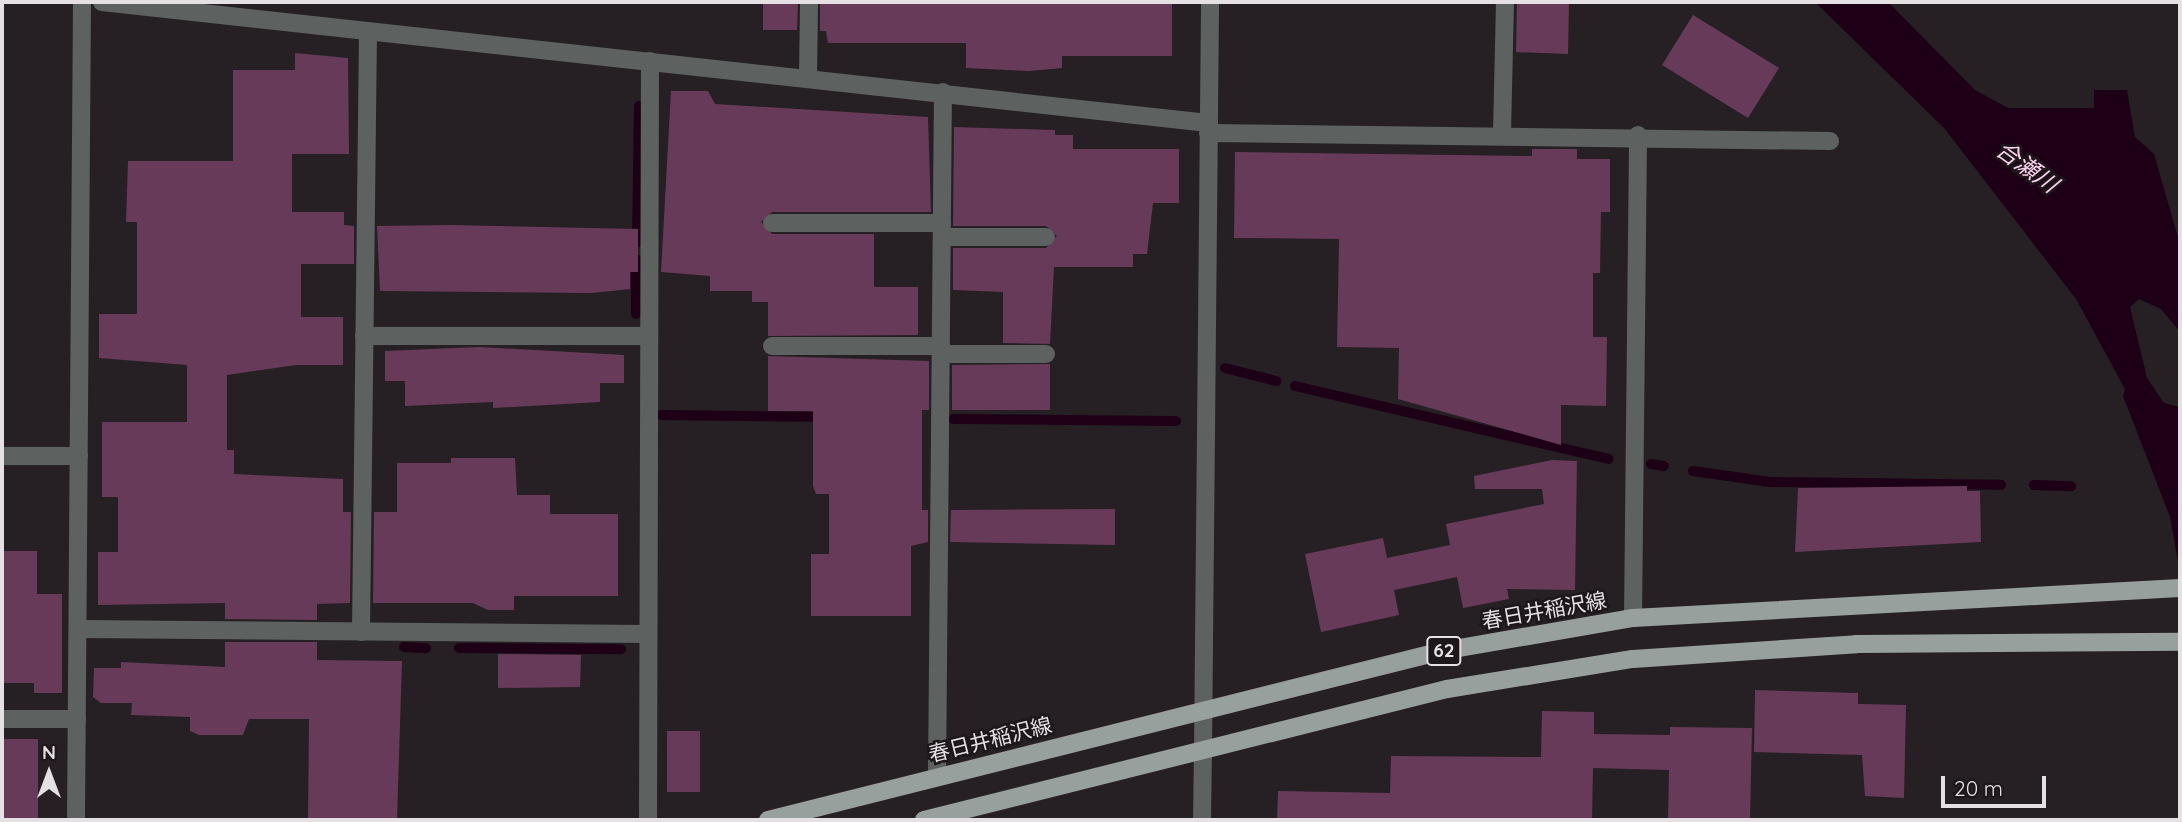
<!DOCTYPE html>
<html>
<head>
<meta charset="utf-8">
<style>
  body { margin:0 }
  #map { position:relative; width:2182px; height:822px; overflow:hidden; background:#262024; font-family:Quicksand,"Noto Sans JP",sans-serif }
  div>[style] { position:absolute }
  .water>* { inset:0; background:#1d0016 }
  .stream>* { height:10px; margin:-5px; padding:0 5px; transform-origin:5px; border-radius:5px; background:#1d0016 }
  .building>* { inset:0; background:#673a5a }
  .service>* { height:18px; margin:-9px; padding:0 9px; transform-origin:9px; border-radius:9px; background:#5d6160 }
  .minor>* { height:18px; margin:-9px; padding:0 9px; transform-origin:9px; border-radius:9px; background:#5d6160 }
  .tertiary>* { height:18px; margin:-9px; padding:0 9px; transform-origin:9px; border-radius:9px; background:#5d6160 }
  .primary>* { height:18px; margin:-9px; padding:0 9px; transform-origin:9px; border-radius:9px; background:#98a09e }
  span { translate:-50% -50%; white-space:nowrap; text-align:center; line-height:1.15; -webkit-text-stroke:5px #1d171b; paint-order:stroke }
  .shield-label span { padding:2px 5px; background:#1d171b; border:2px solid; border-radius:5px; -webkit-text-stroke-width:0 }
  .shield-label { font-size:19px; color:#e4e0e3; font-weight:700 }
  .street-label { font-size:21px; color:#e4e0e3 }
  .water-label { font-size:23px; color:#fed0ef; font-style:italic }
  .frame { position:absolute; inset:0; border:4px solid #e4e0e3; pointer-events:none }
  .north { position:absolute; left:14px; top:738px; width:70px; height:70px; -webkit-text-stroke:5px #1d171b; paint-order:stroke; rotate:0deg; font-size:19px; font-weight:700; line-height:28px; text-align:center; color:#e4e0e3 }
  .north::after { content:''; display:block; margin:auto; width:24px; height:32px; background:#e4e0e3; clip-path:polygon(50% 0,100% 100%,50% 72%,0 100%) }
  .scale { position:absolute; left:1941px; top:776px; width:105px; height:32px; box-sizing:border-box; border:4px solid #e4e0e3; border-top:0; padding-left:9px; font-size:21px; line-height:24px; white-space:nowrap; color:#e4e0e3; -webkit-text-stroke:5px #1d171b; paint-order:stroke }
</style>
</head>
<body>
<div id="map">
  <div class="water">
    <i style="clip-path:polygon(1815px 2px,1888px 2px,1975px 90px,2008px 108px,2094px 108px,2094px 90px,2127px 90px,2135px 137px,2154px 154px,2180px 244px,2180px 332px,2161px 309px,2139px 299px,2130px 307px,2147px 378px,2164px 403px,2180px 407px,2180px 573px,2170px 517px,2123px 396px,2125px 389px,2076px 299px,1944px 128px)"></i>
  </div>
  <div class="stream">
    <i style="left:637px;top:243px;width:137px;rotate:-89.2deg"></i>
    <i style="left:636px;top:314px;width:55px;rotate:-90deg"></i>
    <i style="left:1225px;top:368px;width:53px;rotate:14.3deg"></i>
    <i style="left:1295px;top:386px;width:322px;rotate:13.1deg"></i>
    <i style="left:661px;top:415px;width:165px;rotate:0.7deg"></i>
    <i style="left:953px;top:419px;width:223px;rotate:0.5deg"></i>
    <i style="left:1651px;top:464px;width:13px;rotate:9deg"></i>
    <i style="left:1693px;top:471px;width:78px;rotate:8.1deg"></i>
    <i style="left:1770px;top:482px;width:231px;rotate:0.7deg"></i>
    <i style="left:2034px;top:485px;width:37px;rotate:2deg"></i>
    <i style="left:404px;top:647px;width:22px;rotate:3deg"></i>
    <i style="left:459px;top:648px;width:162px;rotate:0.4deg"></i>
  </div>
  <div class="building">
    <i style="clip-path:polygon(763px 2px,798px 2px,797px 30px,763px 30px)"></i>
    <i style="clip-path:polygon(820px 2px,1172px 2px,1172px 56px,1062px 56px,1062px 68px,1029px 71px,966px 68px,966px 43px,828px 43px,826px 31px,820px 31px)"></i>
    <i style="clip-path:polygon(1517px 2px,1569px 2px,1568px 54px,1516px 52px)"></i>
    <i style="clip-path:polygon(1693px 15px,1779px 68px,1748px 118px,1662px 65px)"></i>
    <i style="clip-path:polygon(295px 53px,348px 58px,349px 154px,292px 154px,292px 212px,344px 212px,344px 225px,354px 226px,354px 264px,301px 264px,301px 317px,343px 317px,343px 365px,296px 365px,227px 375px,227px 450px,234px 450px,234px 474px,343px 479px,343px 512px,351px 512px,350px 603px,317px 604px,317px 620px,225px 619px,225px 603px,98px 605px,98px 552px,118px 552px,118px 497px,102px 497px,102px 422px,187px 422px,187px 365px,99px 358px,99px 314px,137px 314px,137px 222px,126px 222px,128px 161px,233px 161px,233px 70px,295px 70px)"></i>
    <i style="clip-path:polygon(671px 91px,708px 91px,715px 104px,928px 117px,931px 212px,772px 212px,761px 222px,772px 234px,874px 234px,874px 287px,918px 287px,918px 335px,768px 336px,768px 302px,752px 302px,752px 291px,710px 291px,710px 276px,661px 272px)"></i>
    <i style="clip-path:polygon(954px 127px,1055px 130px,1055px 135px,1073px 135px,1073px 149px,1179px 149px,1179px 203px,1153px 203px,1147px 254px,1133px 254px,1133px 267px,1054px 267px,1050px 344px,1003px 343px,1003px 292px,953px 290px,953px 248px,1046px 248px,1057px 236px,1046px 226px,953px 226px)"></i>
    <i style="clip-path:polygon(1532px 149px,1577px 149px,1577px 159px,1610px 159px,1610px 212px,1601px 212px,1600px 273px,1593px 273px,1593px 337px,1607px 337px,1606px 406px,1561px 405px,1561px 445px,1398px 399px,1399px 348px,1337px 347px,1339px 239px,1234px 238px,1235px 152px,1532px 156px)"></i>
    <i style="clip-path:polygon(451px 225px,638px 229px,638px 272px,630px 272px,630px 289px,592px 293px,380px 291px,377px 226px)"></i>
    <i style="clip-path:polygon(479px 347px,624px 355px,624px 383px,600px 383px,600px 402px,493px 408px,493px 402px,405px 406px,405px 381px,385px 381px,385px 351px)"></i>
    <i style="clip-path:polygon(768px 356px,929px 361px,929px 410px,922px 410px,922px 510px,928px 510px,928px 542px,911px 546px,911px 616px,811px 616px,811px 554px,829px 554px,829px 494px,816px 494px,813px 486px,813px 411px,768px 411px)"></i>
    <i style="clip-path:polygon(1050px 364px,1050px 410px,952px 410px,952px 365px)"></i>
    <i style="clip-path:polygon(451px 458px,515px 458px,517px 495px,550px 495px,550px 514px,618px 514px,618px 596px,514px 596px,514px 610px,488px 610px,473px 603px,373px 603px,374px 512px,397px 512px,397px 463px,451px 463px)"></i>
    <i style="clip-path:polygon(1552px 460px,1577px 461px,1575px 590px,1507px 589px,1509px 599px,1463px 608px,1457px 577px,1394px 590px,1399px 615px,1321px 632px,1305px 554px,1383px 538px,1387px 558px,1450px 545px,1446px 524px,1544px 504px,1542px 489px,1475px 489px,1474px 476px)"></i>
    <i style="clip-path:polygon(1967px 486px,1967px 491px,1980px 491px,1981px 542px,1795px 552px,1798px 488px)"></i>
    <i style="clip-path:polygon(1115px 509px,1115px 545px,950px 542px,951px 510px)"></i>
    <i style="clip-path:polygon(2px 551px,37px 551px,37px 594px,62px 594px,62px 693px,34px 693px,34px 683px,3px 683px)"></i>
    <i style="clip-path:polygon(225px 642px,317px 642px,317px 660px,402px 661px,397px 820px,308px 820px,309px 719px,249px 719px,243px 735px,199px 735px,190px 731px,190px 717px,131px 715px,132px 703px,101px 703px,93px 697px,94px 668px,121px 668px,121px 662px,225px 667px)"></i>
    <i style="clip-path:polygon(498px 654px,581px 655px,580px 687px,498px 688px)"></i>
    <i style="clip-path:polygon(1755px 690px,1858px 693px,1858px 704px,1906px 705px,1904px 798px,1865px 796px,1862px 755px,1754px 752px)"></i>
    <i style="clip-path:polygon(1542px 711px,1594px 712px,1594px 734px,1670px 735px,1670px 727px,1752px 728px,1750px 820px,1668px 820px,1669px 770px,1593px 768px,1592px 820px,1277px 820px,1278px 791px,1390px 793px,1391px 756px,1541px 757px)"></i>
    <i style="clip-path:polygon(667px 731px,700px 731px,700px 792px,667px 792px)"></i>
    <i style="clip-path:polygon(2px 739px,38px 739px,38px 820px,2px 820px)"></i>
  </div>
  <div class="service">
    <i style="left:772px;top:223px;width:170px"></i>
    <i style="left:942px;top:237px;width:104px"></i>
    <i style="left:772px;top:346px;width:169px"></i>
    <i style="left:941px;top:354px;width:105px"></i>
    <i style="left:2px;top:719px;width:75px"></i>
  </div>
  <div class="minor">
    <i style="left:102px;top:2px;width:1113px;rotate:6.24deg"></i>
    <i style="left:808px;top:76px;width:74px;rotate:-89.2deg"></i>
    <i style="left:1208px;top:133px;width:622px;rotate:0.74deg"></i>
    <i style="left:1502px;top:134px;width:132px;rotate:-88.7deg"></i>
    <i style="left:364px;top:336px;width:285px"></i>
    <i style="left:2px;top:456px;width:77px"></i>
    <i style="left:1633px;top:618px;width:483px;rotate:-89.4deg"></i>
    <i style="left:78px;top:629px;width:570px;rotate:0.5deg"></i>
    <i style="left:361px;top:632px;width:599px;rotate:-89.33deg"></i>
    <i style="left:1203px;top:750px;width:748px;rotate:-89.46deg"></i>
    <i style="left:937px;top:776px;width:684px;rotate:-89.5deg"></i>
    <i style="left:76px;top:820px;width:818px;rotate:-89.58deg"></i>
    <i style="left:648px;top:820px;width:759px;rotate:-89.85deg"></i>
  </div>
  <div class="tertiary">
    <i style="left:1202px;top:820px;width:70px;rotate:-89.2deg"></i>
  </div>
  <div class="primary">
    <i style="left:768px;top:820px;width:695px;rotate:-14.08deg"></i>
    <i style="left:1442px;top:651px;width:194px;rotate:-9.8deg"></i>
    <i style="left:1633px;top:618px;width:548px;rotate:-3.14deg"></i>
    <i style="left:924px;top:820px;width:539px;rotate:-14.06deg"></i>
    <i style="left:1447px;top:689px;width:188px;rotate:-9.2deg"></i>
    <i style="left:1633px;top:659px;width:224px;rotate:-3.8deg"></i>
    <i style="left:1856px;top:644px;width:324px;rotate:-0.4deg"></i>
  </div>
  <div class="shield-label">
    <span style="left:1444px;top:651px">62</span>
  </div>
  <div class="street-label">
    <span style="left:1544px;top:610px;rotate:-10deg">春日井稲沢線</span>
    <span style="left:990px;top:739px;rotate:-14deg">春日井稲沢線</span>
  </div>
  <div class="water-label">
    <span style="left:2027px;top:167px;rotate:36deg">合瀬川</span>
  </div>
  <div class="frame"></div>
  <div class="north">N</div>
  <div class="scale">20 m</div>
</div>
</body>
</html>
